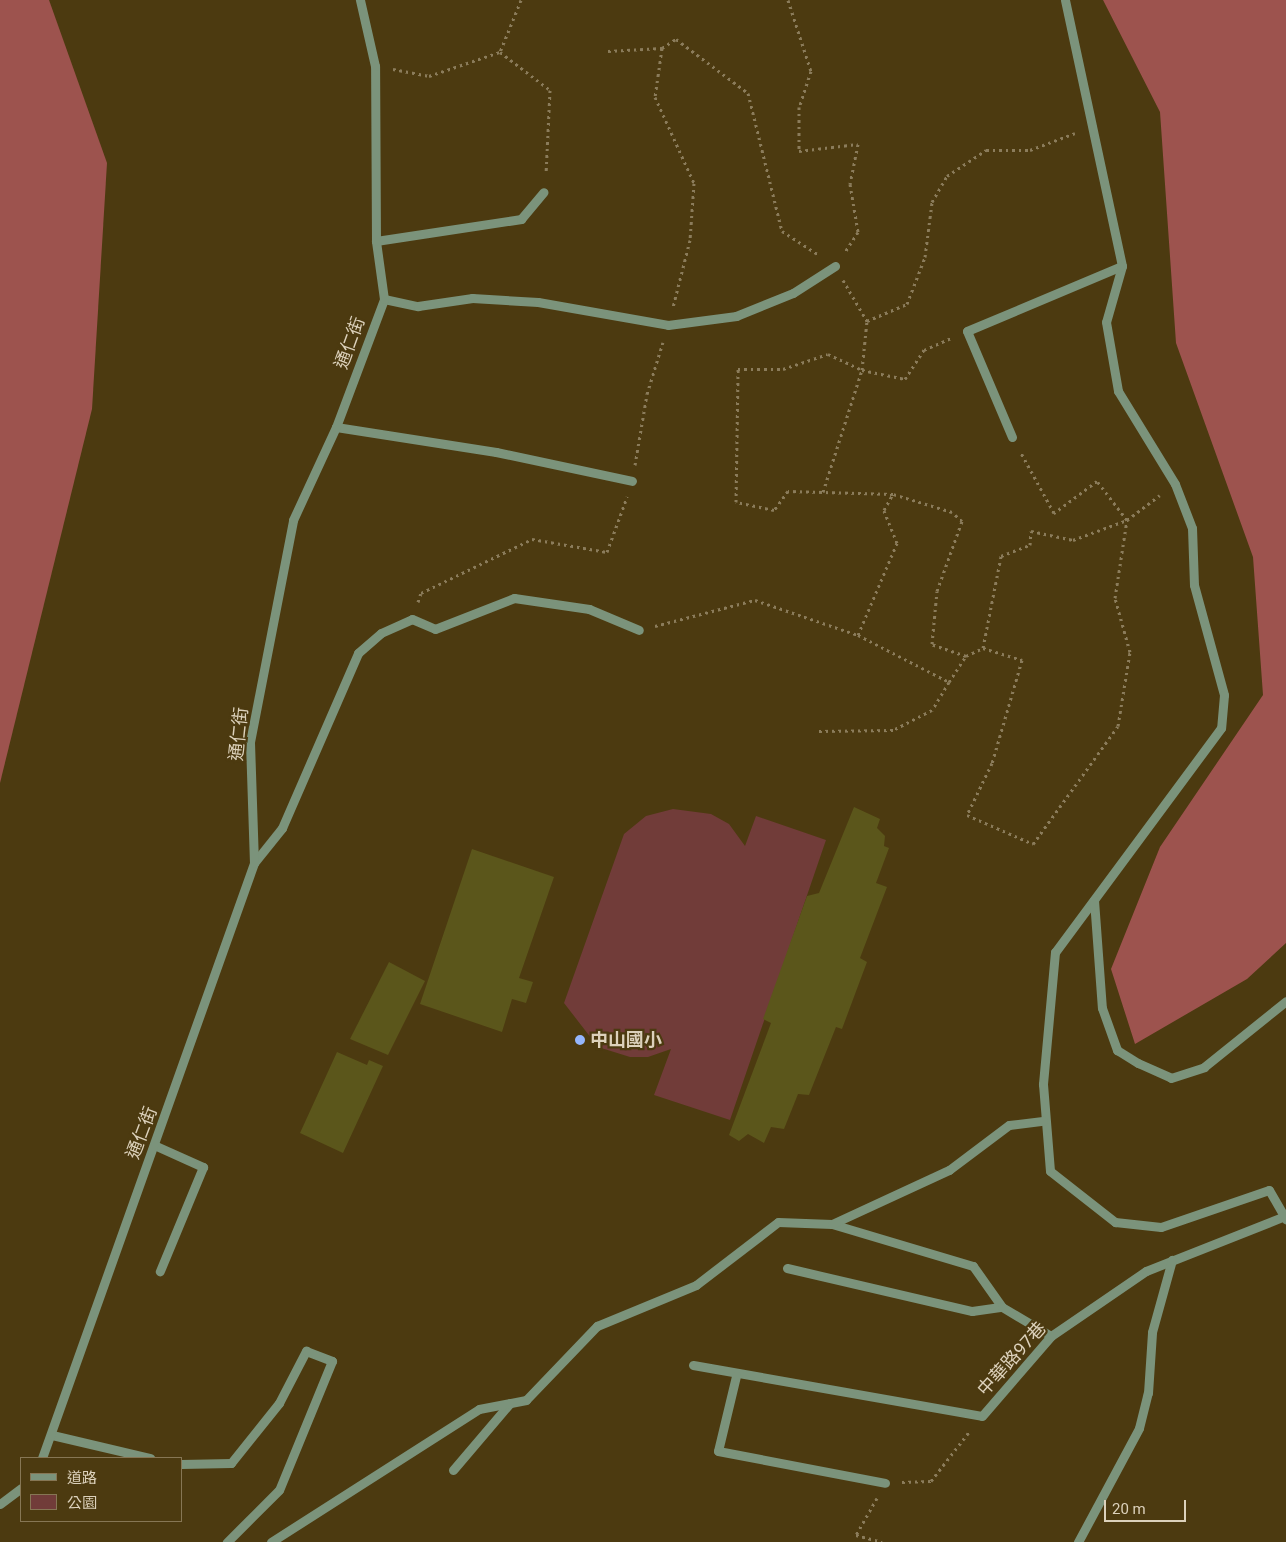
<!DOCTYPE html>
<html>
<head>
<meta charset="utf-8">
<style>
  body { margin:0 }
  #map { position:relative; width:1286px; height:1542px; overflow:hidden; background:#4c3a10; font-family:Roboto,"Noto Sans TC",sans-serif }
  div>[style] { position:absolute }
  .green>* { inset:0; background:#713c39 }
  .forest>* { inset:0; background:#9d534e }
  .building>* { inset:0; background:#5b561b }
  .path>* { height:3px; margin-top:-1.5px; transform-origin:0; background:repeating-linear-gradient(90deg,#8b7c5b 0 2.5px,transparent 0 6.5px) }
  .minor>* { height:9px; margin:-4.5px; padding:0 4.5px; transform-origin:4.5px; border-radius:4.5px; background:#7b937b }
  .dots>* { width:14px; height:14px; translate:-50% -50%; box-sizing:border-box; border:2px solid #4c3a10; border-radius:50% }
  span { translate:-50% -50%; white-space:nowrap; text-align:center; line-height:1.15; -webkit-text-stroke:4.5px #4c3a10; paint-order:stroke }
  .street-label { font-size:18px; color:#dcd1bb }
  .poi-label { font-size:18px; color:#dcd1bb; font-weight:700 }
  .left { translate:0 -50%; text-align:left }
  .legend { position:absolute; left:20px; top:1457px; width:162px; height:65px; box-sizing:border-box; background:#4c3a10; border:1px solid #867654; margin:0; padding:6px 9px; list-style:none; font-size:15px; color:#dcd1bb }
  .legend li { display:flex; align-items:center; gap:10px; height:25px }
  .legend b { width:25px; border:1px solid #867654 }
  .scale { position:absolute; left:1104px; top:1500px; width:82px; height:22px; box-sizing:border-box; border:2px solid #dcd1bb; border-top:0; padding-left:6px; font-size:15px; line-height:18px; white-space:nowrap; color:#dcd1bb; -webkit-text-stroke:4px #4c3a10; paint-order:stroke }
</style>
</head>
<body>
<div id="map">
  <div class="green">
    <i style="clip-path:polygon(673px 809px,711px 814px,729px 824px,745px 846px,756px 816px,826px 840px,730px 1120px,654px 1095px,671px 1049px,648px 1057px,630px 1057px,598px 1047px,564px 1003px,624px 834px,646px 816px)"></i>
  </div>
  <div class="forest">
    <i style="clip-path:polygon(0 0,49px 0,107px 163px,92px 409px,0 783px)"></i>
    <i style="clip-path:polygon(1103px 0,1286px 0,1286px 943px,1247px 979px,1135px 1044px,1111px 969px,1160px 847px,1263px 695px,1253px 557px,1176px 343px,1160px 112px)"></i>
  </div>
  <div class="building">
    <i style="clip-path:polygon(854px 807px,880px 819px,877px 828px,885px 836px,884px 846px,889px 848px,876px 883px,887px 887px,860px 958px,867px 962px,842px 1029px,836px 1027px,809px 1095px,798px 1094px,784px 1129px,771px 1127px,764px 1143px,748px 1134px,739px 1141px,729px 1135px,771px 1023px,763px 1019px,807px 896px,819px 893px)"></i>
    <i style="clip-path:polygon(472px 849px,554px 877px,519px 978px,533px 982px,526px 1003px,512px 999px,502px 1032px,420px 1004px)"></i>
    <i style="clip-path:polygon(389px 962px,425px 981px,388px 1055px,350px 1039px)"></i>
    <i style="clip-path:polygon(337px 1052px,367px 1065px,369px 1060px,383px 1066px,343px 1153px,300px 1133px)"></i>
  </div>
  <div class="path">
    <i style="left:521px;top:0;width:56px;rotate:112deg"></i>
    <i style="left:500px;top:52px;width:63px;rotate:37.2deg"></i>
    <i style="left:550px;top:90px;width:84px;rotate:92.7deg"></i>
    <i style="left:788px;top:0;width:75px;rotate:72.1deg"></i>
    <i style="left:811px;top:71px;width:38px;rotate:108deg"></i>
    <i style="left:799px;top:107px;width:44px;rotate:90deg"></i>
    <i style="left:799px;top:151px;width:59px;rotate:-6.8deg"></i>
    <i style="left:858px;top:144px;width:41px;rotate:101.3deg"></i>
    <i style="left:850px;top:184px;width:49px;rotate:80.5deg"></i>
    <i style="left:858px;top:232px;width:24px;rotate:123deg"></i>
    <i style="left:662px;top:48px;width:17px;rotate:-33deg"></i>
    <i style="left:676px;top:39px;width:90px;rotate:36.9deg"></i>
    <i style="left:748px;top:93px;width:142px;rotate:76.2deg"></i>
    <i style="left:782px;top:231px;width:44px;rotate:33deg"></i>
    <i style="left:608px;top:51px;width:54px;rotate:-3.2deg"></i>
    <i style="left:662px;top:48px;width:49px;rotate:98.1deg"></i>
    <i style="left:655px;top:97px;width:94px;rotate:65.6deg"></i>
    <i style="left:694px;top:183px;width:57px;rotate:94deg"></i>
    <i style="left:690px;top:240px;width:69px;rotate:104.2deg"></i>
    <i style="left:393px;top:69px;width:37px;rotate:11deg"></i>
    <i style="left:429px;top:76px;width:75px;rotate:-18.7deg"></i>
    <i style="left:843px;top:280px;width:48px;rotate:59.7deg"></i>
    <i style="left:635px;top:465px;width:72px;rotate:-80.4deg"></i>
    <i style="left:647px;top:394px;width:54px;rotate:-72.9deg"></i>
    <i style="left:823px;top:492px;width:128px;rotate:-72.3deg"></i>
    <i style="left:862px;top:370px;width:49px;rotate:-84.2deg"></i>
    <i style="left:867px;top:321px;width:43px;rotate:-23deg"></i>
    <i style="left:907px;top:304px;width:50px;rotate:-69deg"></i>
    <i style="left:925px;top:257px;width:55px;rotate:-82.7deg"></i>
    <i style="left:932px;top:202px;width:30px;rotate:-60deg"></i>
    <i style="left:947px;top:176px;width:47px;rotate:-33.7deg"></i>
    <i style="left:986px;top:150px;width:44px"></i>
    <i style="left:1030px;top:150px;width:48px;rotate:-20.7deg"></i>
    <i style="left:418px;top:602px;width:9px;rotate:-72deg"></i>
    <i style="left:421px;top:593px;width:123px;rotate:-25.9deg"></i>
    <i style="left:532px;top:539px;width:76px;rotate:9.8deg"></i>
    <i style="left:607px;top:552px;width:59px;rotate:-70deg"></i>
    <i style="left:655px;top:626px;width:103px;rotate:-14.6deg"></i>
    <i style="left:755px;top:600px;width:109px;rotate:18.8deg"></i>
    <i style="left:858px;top:635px;width:102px;rotate:27.3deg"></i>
    <i style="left:949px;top:682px;width:33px;rotate:121deg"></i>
    <i style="left:932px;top:710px;width:44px;rotate:152.9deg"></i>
    <i style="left:893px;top:730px;width:74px;rotate:179.2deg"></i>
    <i style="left:858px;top:635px;width:100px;rotate:-67deg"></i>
    <i style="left:897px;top:543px;width:35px;rotate:-112deg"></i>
    <i style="left:884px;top:510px;width:18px;rotate:-61deg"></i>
    <i style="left:983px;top:648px;width:41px;rotate:17.1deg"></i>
    <i style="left:1022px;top:660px;width:107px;rotate:106.2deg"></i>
    <i style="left:992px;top:763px;width:58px;rotate:115.7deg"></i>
    <i style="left:967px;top:815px;width:72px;rotate:23.7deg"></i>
    <i style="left:1033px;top:844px;width:145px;rotate:-54.2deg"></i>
    <i style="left:1118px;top:726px;width:75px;rotate:-80.8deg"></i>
    <i style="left:1130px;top:652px;width:56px;rotate:-105.5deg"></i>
    <i style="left:1115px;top:598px;width:79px;rotate:-81.3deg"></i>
    <i style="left:1127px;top:520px;width:49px;rotate:-127.6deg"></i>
    <i style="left:1097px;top:481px;width:54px;rotate:143.3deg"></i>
    <i style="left:1054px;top:513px;width:71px;rotate:-118.7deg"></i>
    <i style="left:966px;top:656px;width:19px;rotate:-25deg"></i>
    <i style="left:983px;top:648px;width:94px;rotate:-78.9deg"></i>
    <i style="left:1001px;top:556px;width:31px;rotate:-21deg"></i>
    <i style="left:1030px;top:545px;width:14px;rotate:-86deg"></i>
    <i style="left:1031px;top:531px;width:43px;rotate:12.1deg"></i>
    <i style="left:1073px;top:540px;width:58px;rotate:-20.3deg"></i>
    <i style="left:1127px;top:520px;width:41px;rotate:-37.1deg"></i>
    <i style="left:949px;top:682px;width:31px;rotate:-57deg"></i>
    <i style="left:966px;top:656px;width:36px;rotate:-161deg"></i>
    <i style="left:932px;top:644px;width:53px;rotate:-84.6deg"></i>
    <i style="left:937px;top:591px;width:74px;rotate:-70.3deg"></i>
    <i style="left:962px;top:521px;width:13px;rotate:-138deg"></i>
    <i style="left:952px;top:512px;width:62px;rotate:-163deg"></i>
    <i style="left:893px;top:494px;width:105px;rotate:-178.4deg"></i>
    <i style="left:788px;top:491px;width:24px;rotate:126deg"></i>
    <i style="left:774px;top:510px;width:39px;rotate:-168deg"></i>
    <i style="left:736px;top:502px;width:133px;rotate:-89.1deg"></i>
    <i style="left:738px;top:369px;width:45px"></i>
    <i style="left:783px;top:369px;width:47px;rotate:-18.4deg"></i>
    <i style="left:828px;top:354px;width:38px;rotate:25deg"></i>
    <i style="left:862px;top:370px;width:44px;rotate:11.8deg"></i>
    <i style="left:905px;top:379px;width:35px;rotate:-57deg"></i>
    <i style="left:924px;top:350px;width:30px;rotate:-24deg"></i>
    <i style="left:902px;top:1482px;width:29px;rotate:-2deg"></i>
    <i style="left:931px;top:1481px;width:62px;rotate:-52.2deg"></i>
    <i style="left:877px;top:1498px;width:43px;rotate:119.6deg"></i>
    <i style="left:856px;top:1535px;width:27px;rotate:15deg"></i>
  </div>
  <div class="minor">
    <i style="left:1065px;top:0;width:272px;rotate:77.9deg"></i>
    <i style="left:1122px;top:266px;width:58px;rotate:105.9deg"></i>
    <i style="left:1106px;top:322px;width:70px;rotate:80.1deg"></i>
    <i style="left:1118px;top:391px;width:109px;rotate:58.5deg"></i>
    <i style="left:1175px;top:484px;width:47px;rotate:68.9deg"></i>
    <i style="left:1192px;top:528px;width:57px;rotate:88deg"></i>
    <i style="left:1194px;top:585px;width:114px;rotate:74.7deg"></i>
    <i style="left:1224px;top:695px;width:33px;rotate:95deg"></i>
    <i style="left:1221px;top:728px;width:279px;rotate:126.5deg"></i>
    <i style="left:1055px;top:952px;width:133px;rotate:95.2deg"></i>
    <i style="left:1043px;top:1084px;width:87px;rotate:85.4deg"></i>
    <i style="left:1050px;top:1171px;width:83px;rotate:38.1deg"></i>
    <i style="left:1115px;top:1222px;width:46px;rotate:6.2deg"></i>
    <i style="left:1161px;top:1227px;width:114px;rotate:-18.9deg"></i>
    <i style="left:1269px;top:1190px;width:34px;rotate:60deg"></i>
    <i style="left:376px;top:241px;width:147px;rotate:-8.6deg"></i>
    <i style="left:521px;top:219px;width:35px;rotate:-50deg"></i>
    <i style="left:384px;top:299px;width:35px;rotate:12deg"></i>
    <i style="left:418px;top:306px;width:55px;rotate:-8.4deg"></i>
    <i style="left:472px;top:298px;width:66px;rotate:3.5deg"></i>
    <i style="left:538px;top:302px;width:132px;rotate:10deg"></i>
    <i style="left:668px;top:325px;width:69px;rotate:-7.5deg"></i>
    <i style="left:736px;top:316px;width:61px;rotate:-22deg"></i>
    <i style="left:793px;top:293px;width:50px;rotate:-32.7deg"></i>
    <i style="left:336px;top:427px;width:162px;rotate:8.9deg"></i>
    <i style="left:496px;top:452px;width:139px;rotate:12deg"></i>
    <i style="left:1012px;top:437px;width:115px;rotate:-113deg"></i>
    <i style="left:967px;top:331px;width:168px;rotate:-22.8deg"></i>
    <i style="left:254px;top:863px;width:45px;rotate:-51.3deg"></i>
    <i style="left:282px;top:828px;width:191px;rotate:-66.5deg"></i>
    <i style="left:358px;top:653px;width:30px;rotate:-41deg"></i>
    <i style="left:381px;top:633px;width:34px;rotate:-24deg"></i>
    <i style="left:412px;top:619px;width:25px;rotate:23deg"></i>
    <i style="left:435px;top:629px;width:85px;rotate:-21.4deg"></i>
    <i style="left:514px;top:598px;width:76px;rotate:8.3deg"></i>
    <i style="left:589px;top:609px;width:54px;rotate:22.8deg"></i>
    <i style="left:1094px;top:900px;width:108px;rotate:85.8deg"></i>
    <i style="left:1102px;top:1008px;width:45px;rotate:70.3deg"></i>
    <i style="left:1117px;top:1050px;width:25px;rotate:32deg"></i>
    <i style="left:1138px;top:1063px;width:36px;rotate:24deg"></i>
    <i style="left:1171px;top:1078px;width:35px;rotate:-18deg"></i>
    <i style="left:1204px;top:1067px;width:105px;rotate:-38.8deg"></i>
    <i style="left:154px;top:1145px;width:54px;rotate:24.2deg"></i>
    <i style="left:203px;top:1167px;width:113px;rotate:112.5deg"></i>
    <i style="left:832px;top:1224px;width:147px;rotate:16.6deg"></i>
    <i style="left:973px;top:1266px;width:50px;rotate:54.7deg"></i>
    <i style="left:787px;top:1268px;width:190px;rotate:13.1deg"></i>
    <i style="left:972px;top:1311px;width:30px;rotate:-8deg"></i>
    <i style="left:1002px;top:1307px;width:57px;rotate:30.6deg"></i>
    <i style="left:693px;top:1365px;width:293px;rotate:10deg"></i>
    <i style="left:982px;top:1416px;width:106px;rotate:-49.2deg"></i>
    <i style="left:1051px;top:1336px;width:115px;rotate:-34.4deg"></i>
    <i style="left:1146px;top:1271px;width:149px;rotate:-21.6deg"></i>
    <i style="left:736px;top:1376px;width:77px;rotate:103.5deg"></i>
    <i style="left:718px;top:1451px;width:170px;rotate:10.8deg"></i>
    <i style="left:52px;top:1435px;width:101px;rotate:13.2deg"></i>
    <i style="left:42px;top:1458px;width:632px;rotate:-70.39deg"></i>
    <i style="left:254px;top:863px;width:121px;rotate:-91.9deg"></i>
    <i style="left:250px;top:742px;width:226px;rotate:-79deg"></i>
    <i style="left:293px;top:520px;width:102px;rotate:-65.2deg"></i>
    <i style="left:336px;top:427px;width:137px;rotate:-69.4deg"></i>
    <i style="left:384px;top:299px;width:59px;rotate:-97.9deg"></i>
    <i style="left:376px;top:241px;width:175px;rotate:-90.3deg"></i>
    <i style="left:375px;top:66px;width:68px;rotate:-102.8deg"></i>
    <i style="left:181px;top:1464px;width:50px;rotate:-1.1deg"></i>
    <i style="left:231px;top:1463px;width:77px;rotate:-51.3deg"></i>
    <i style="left:279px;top:1403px;width:59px;rotate:-62.6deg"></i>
    <i style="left:306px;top:1351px;width:28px;rotate:21deg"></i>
    <i style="left:332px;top:1361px;width:139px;rotate:112.3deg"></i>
    <i style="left:279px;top:1490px;width:74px;rotate:135deg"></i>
    <i style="left:453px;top:1470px;width:88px;rotate:-49.6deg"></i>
    <i style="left:0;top:1504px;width:26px;rotate:-37deg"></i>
    <i style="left:271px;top:1542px;width:247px;rotate:-32.6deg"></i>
    <i style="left:479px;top:1409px;width:48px;rotate:-10.8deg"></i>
    <i style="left:526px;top:1400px;width:103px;rotate:-46.2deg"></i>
    <i style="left:597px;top:1326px;width:107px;rotate:-22.5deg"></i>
    <i style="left:696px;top:1285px;width:103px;rotate:-37.5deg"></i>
    <i style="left:778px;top:1222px;width:54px;rotate:2.1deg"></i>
    <i style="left:832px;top:1224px;width:129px;rotate:-24.8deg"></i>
    <i style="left:949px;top:1170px;width:75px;rotate:-36.9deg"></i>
    <i style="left:1009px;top:1125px;width:34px;rotate:-7deg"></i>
    <i style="left:1078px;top:1542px;width:129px;rotate:-61.8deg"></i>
    <i style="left:1139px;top:1428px;width:36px;rotate:-76deg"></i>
    <i style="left:1148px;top:1393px;width:61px;rotate:-86.2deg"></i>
    <i style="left:1152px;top:1332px;width:75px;rotate:-74.5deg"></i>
  </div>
  <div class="dots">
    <i style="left:580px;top:1040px;background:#95b6fd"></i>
  </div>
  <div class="street-label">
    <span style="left:350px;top:343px;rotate:-70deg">通仁街</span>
    <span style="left:239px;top:734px;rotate:-84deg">通仁街</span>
    <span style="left:142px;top:1133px;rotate:-69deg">通仁街</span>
    <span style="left:1012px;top:1359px;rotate:-48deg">中華路97巷</span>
  </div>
  <div class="poi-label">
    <span class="left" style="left:590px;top:1040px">中山國小</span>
  </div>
  <ul class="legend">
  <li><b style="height:6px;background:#7b937b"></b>道路</li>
  <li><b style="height:14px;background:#713c39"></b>公園</li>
  </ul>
  <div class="scale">20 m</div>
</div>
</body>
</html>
